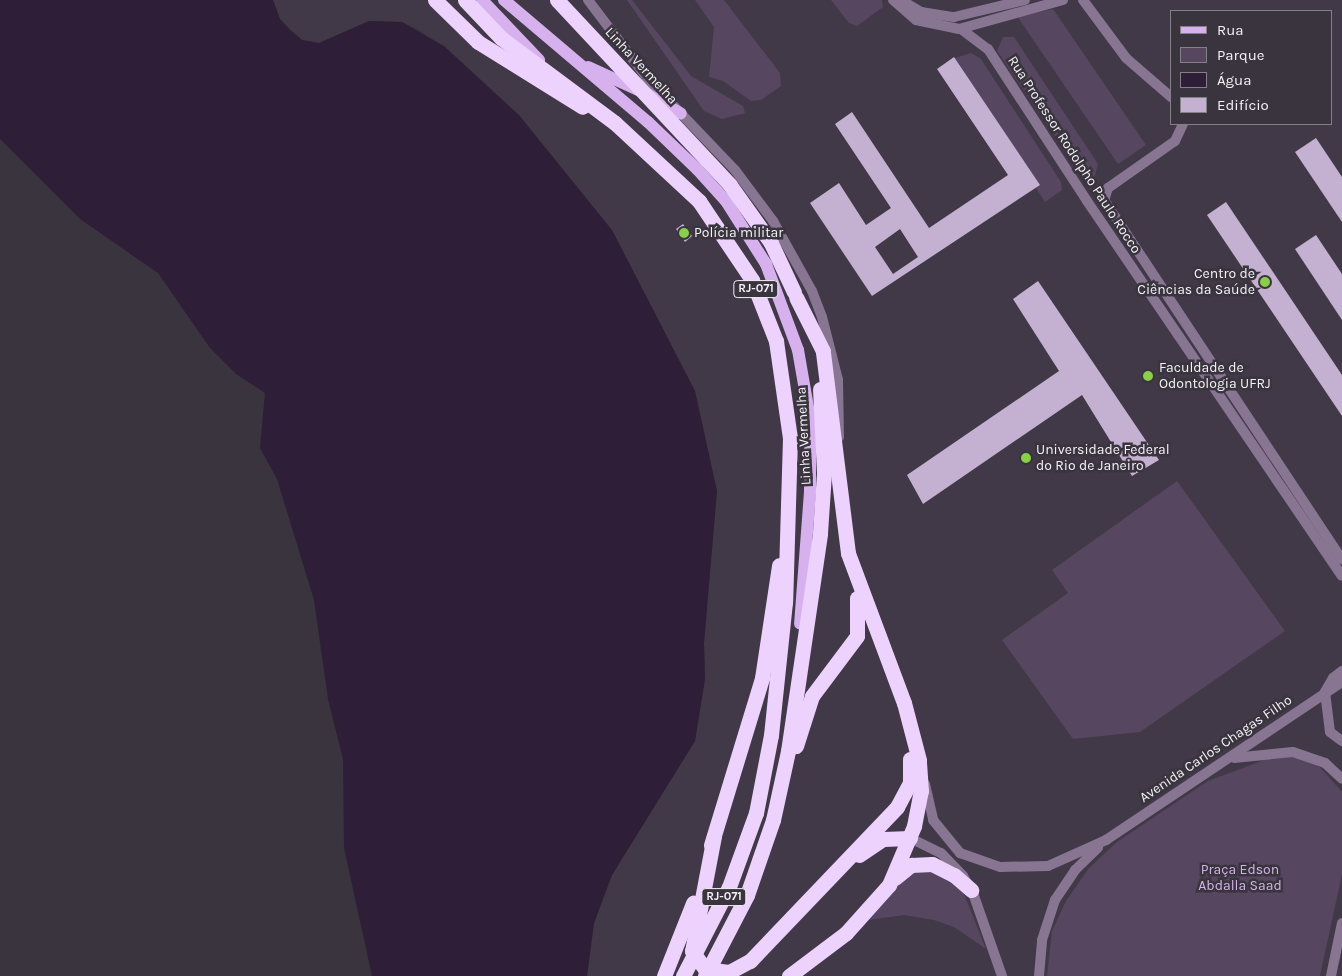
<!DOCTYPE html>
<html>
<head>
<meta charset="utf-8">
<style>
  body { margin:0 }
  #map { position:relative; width:1342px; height:976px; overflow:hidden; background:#39343d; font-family:Karla,sans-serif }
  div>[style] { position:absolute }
  .built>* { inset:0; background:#423948 }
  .green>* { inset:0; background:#564660 }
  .water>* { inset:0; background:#2e1e37 }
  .building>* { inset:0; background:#c4b0d0 }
  .minor>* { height:10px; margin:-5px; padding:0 5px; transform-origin:5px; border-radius:5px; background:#877592 }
  .major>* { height:12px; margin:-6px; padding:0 6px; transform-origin:6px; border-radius:6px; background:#d7b1ee }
  .highway>* { height:15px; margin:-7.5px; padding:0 7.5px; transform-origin:7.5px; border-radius:7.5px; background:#edd2fe }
  .highway-bridge>* { height:15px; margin:-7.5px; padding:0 7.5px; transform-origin:7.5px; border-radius:7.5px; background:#edd2fe }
  .dots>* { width:14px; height:14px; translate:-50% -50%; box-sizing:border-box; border:2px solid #39343d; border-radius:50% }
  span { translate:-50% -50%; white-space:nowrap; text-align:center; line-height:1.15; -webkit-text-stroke:5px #39343d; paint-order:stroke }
  .shield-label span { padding:1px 4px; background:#39343d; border:1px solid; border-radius:4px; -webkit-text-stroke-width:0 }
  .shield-label { font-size:12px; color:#f4f1f7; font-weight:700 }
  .street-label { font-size:14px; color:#f4f1f7 }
  .poi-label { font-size:14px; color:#f4f1f7 }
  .left { translate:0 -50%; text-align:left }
  .right { translate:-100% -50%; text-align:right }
  .park-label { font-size:14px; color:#d3b3e7 }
  .legend { position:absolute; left:1170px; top:10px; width:162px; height:115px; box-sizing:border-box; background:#39343d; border:1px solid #848087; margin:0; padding:6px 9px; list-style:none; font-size:15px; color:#f4f1f7 }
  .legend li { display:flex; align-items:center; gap:10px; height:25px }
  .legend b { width:25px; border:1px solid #848087 }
</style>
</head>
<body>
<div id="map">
  <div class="built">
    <i style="clip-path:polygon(evenodd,273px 0,1342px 0,1342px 976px,587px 976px,594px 923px,612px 875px,695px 741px,705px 679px,704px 643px,717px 491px,695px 391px,612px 230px,421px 31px,402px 22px,369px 21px,319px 43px,302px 40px,280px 19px,273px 0,1171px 11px,1331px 11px,1331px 124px,1171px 124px,1171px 11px)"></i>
  </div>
  <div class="green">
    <i style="clip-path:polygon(627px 0,632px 0,691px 76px,743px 106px,745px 113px,722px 119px,704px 111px)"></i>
    <i style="clip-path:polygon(695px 0,724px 0,780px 73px,781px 86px,761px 100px,751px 101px,723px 81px,709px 77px,714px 27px)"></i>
    <i style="clip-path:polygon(831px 0,882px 0,883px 7px,857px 26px,849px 23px)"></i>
    <i style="clip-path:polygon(1053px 9px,1146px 145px,1118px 164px,1017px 16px)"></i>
    <i style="clip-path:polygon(1003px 37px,1014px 37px,1098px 164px,1091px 189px,997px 51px)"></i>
    <i style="clip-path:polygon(971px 53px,981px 59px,1061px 182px,1062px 190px,1045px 202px,952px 59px)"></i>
    <i style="clip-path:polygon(1177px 481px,1285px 631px,1140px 732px,1073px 739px,1002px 640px,1068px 593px,1052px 570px)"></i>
    <i style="clip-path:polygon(1275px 756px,1299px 757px,1320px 767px,1342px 792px,1342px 874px,1320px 976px,1047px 976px,1052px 931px,1066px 901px,1089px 868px,1117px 842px,1208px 781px)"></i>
    <i style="clip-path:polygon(912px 869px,929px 869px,955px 884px,964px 894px,986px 949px,954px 927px,934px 920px,904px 915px,869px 920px)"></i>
  </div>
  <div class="water">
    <i style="clip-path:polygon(0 0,273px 0,280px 19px,290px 30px,302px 40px,319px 43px,369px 21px,402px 22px,444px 46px,519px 115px,612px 230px,695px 391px,717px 491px,704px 643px,705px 679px,695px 741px,612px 875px,594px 923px,587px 976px,372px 976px,344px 848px,343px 759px,328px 699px,314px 600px,277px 479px,260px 448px,265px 393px,236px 374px,210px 348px,158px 273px,80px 219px,0 139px)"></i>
  </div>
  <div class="building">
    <i style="clip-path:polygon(evenodd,954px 57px,1040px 185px,872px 296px,810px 203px,839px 183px,866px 225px,891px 208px,835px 124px,852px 112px,929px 228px,1008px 175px,937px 69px,954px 57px,900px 229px,918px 257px,893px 274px,875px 247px,900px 229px)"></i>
    <i style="clip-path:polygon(1316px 138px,1342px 177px,1342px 222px,1295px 152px)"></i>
    <i style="clip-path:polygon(1226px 202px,1342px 375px,1342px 416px,1207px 215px)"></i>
    <i style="clip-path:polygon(683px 224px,692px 236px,685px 242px,676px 229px)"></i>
    <i style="clip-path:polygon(1316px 235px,1342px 274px,1342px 320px,1295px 249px)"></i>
    <i style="clip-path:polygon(1038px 281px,1159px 460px,1132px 476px,1082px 395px,923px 504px,907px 475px,1059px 371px,1013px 299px)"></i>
  </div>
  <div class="minor">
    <i style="left:588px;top:0;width:99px;rotate:52.8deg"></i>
    <i style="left:648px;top:79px;width:126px;rotate:46.3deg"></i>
    <i style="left:735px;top:170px;width:64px;rotate:53.3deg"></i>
    <i style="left:773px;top:221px;width:80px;rotate:60.9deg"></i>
    <i style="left:812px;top:291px;width:28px;rotate:69deg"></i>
    <i style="left:822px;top:317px;width:65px;rotate:75.7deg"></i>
    <i style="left:838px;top:380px;width:57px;rotate:89deg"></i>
    <i style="left:893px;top:0;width:30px;rotate:41deg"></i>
    <i style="left:916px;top:20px;width:44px;rotate:11.8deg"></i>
    <i style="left:959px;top:29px;width:108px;rotate:-15.6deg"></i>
    <i style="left:901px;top:0;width:23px;rotate:31deg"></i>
    <i style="left:921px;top:12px;width:33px;rotate:9deg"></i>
    <i style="left:954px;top:17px;width:73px;rotate:-13.5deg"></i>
    <i style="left:1083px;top:0;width:72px;rotate:53.4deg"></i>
    <i style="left:1126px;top:58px;width:60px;rotate:40.9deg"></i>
    <i style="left:961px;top:29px;width:34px;rotate:37deg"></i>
    <i style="left:988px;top:49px;width:181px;rotate:56.9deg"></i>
    <i style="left:1087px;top:201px;width:453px;rotate:55.8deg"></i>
    <i style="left:1183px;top:124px;width:19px;rotate:115deg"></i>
    <i style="left:1175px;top:141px;width:82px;rotate:145deg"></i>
    <i style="left:1108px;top:188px;width:13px;rotate:108deg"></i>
    <i style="left:1104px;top:200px;width:431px;rotate:56.5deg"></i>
    <i style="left:1342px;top:671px;width:11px;rotate:142deg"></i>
    <i style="left:1333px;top:678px;width:16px;rotate:120deg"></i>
    <i style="left:1325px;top:692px;width:40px;rotate:82.9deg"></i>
    <i style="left:1330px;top:732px;width:15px;rotate:37deg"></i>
    <i style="left:1234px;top:758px;width:59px;rotate:-5.8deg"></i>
    <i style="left:1293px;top:752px;width:34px;rotate:19deg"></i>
    <i style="left:1325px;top:763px;width:23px;rotate:43deg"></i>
    <i style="left:925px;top:784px;width:37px;rotate:77deg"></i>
    <i style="left:933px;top:820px;width:43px;rotate:50.7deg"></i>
    <i style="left:960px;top:853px;width:42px;rotate:19.3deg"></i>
    <i style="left:1000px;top:867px;width:48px;rotate:-1.2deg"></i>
    <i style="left:1048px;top:866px;width:64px;rotate:-24.1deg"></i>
    <i style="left:1106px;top:840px;width:284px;rotate:-33.8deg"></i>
    <i style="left:910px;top:838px;width:34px;rotate:26deg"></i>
    <i style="left:941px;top:853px;width:32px;rotate:46deg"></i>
    <i style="left:963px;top:876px;width:23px;rotate:61deg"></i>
    <i style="left:974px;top:896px;width:85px;rotate:70.7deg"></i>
    <i style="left:1039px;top:976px;width:36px;rotate:-85deg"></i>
    <i style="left:1042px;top:940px;width:42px;rotate:-72deg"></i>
    <i style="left:1055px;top:900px;width:36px;rotate:-56deg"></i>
    <i style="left:1075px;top:870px;width:32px;rotate:-44deg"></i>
    <i style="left:1331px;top:976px;width:54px;rotate:-78.3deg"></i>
  </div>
  <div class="major">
    <i style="left:482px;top:0;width:83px;rotate:46.5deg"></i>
    <i style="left:504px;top:0;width:189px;rotate:40.3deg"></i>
    <i style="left:648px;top:122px;width:68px;rotate:43.8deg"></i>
    <i style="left:697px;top:169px;width:43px;rotate:47.8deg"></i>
    <i style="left:726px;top:201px;width:75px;rotate:57.6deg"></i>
    <i style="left:766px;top:264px;width:92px;rotate:69.6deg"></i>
    <i style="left:798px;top:350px;width:70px;rotate:80.1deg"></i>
    <i style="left:810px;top:419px;width:73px;rotate:90deg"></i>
    <i style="left:810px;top:492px;width:132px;rotate:94.3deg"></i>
    <i style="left:588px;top:67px;width:65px;rotate:24.6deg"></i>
    <i style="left:647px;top:94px;width:39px;rotate:30deg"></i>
  </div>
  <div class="highway">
    <i style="left:435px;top:0;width:60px;rotate:44.3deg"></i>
    <i style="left:478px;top:42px;width:123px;rotate:31.8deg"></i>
    <i style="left:465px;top:0;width:52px;rotate:46.5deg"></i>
    <i style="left:501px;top:38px;width:142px;rotate:36.7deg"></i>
    <i style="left:615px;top:123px;width:115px;rotate:42.9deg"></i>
    <i style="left:699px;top:201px;width:95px;rotate:56.1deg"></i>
    <i style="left:752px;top:280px;width:66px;rotate:68.5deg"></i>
    <i style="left:776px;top:341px;width:98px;rotate:81.8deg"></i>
    <i style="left:790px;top:438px;width:164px;rotate:91.7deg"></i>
    <i style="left:785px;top:602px;width:134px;rotate:96deg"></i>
    <i style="left:771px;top:735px;width:79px;rotate:100.9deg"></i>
    <i style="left:796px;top:746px;width:52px;rotate:-72.3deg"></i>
    <i style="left:812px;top:696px;width:75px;rotate:-53.1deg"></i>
    <i style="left:857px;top:636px;width:38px;rotate:-90deg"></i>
    <i style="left:773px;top:820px;width:71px;rotate:-77.7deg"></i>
    <i style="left:788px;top:751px;width:220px;rotate:-81.6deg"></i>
    <i style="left:820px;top:533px;width:60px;rotate:-86.2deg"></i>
    <i style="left:824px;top:473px;width:84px;rotate:-92.7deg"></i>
    <i style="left:714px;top:836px;width:117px;rotate:100.8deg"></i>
    <i style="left:692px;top:951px;width:22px;rotate:54deg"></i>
    <i style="left:705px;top:969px;width:24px;rotate:7deg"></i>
    <i style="left:729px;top:972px;width:24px;rotate:-28deg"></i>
    <i style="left:750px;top:961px;width:213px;rotate:-46.3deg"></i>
    <i style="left:897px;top:807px;width:27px;rotate:-62deg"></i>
    <i style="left:910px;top:783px;width:24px;rotate:-90deg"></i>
    <i style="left:711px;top:845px;width:175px;rotate:-73deg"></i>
    <i style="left:762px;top:678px;width:114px;rotate:-81.4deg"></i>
    <i style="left:859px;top:855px;width:29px;rotate:-34deg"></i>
    <i style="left:883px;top:839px;width:27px;rotate:-2deg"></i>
    <i style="left:895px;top:878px;width:21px;rotate:-39deg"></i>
    <i style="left:911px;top:865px;width:21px;rotate:-3deg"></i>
    <i style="left:932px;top:864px;width:25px;rotate:27deg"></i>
    <i style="left:954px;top:875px;width:23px;rotate:41deg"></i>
    <i style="left:664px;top:976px;width:79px;rotate:-68.3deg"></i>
    <i style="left:789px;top:976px;width:71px;rotate:-37deg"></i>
    <i style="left:846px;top:933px;width:64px;rotate:-48.1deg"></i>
    <i style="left:889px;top:885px;width:64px;rotate:-67deg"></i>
    <i style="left:914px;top:826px;width:36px;rotate:-79deg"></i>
    <i style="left:921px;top:791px;width:31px;rotate:-94deg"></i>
    <i style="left:919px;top:760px;width:59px;rotate:-104.7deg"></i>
    <i style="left:904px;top:703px;width:160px;rotate:-110.5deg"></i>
    <i style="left:848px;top:553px;width:204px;rotate:-97.1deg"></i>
    <i style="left:823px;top:351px;width:60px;rotate:-116.6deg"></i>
  </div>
  <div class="highway-bridge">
    <i style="left:557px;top:0;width:253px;rotate:46.9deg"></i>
    <i style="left:730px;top:185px;width:71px;rotate:54.7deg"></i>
    <i style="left:771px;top:243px;width:54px;rotate:64.9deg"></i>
    <i style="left:683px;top:976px;width:100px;rotate:-62.7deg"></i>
    <i style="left:729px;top:887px;width:79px;rotate:-70deg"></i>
    <i style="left:705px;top:976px;width:91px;rotate:-62.6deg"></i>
    <i style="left:747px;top:895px;width:79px;rotate:-70.9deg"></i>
  </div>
  <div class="dots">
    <i style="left:684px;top:233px;background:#89cf48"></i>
    <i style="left:1265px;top:282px;background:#89cf48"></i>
    <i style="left:1148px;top:376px;background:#89cf48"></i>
    <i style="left:1026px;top:458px;background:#89cf48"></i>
  </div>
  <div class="shield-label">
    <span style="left:756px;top:289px">RJ-071</span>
    <span style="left:724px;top:897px">RJ-071</span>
  </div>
  <div class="street-label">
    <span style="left:641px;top:66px;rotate:47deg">Linha Vermelha</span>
    <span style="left:1074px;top:155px;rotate:57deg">Rua Professor Rodolpho Paulo Rocco</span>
    <span style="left:804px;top:436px;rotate:-93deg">Linha Vermelha</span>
    <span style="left:1216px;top:749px;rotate:-34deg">Avenida Carlos Chagas Filho</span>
  </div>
  <div class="poi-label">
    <span class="left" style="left:694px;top:233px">Polícia militar</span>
    <span class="right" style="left:1255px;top:282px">Centro de<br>Ciências da Saúde</span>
    <span class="left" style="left:1159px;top:376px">Faculdade de<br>Odontologia UFRJ</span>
    <span class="left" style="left:1036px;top:458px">Universidade Federal<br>do Rio de Janeiro</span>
  </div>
  <div class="park-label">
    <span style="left:1240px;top:878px">Praça Edson<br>Abdalla Saad</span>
  </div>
  <ul class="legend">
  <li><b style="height:6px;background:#d7b1ee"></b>Rua</li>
  <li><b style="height:14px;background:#564660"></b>Parque</li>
  <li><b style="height:14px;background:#2e1e37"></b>Água</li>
  <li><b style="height:14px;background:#c4b0d0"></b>Edifício</li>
  </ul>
</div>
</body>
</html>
